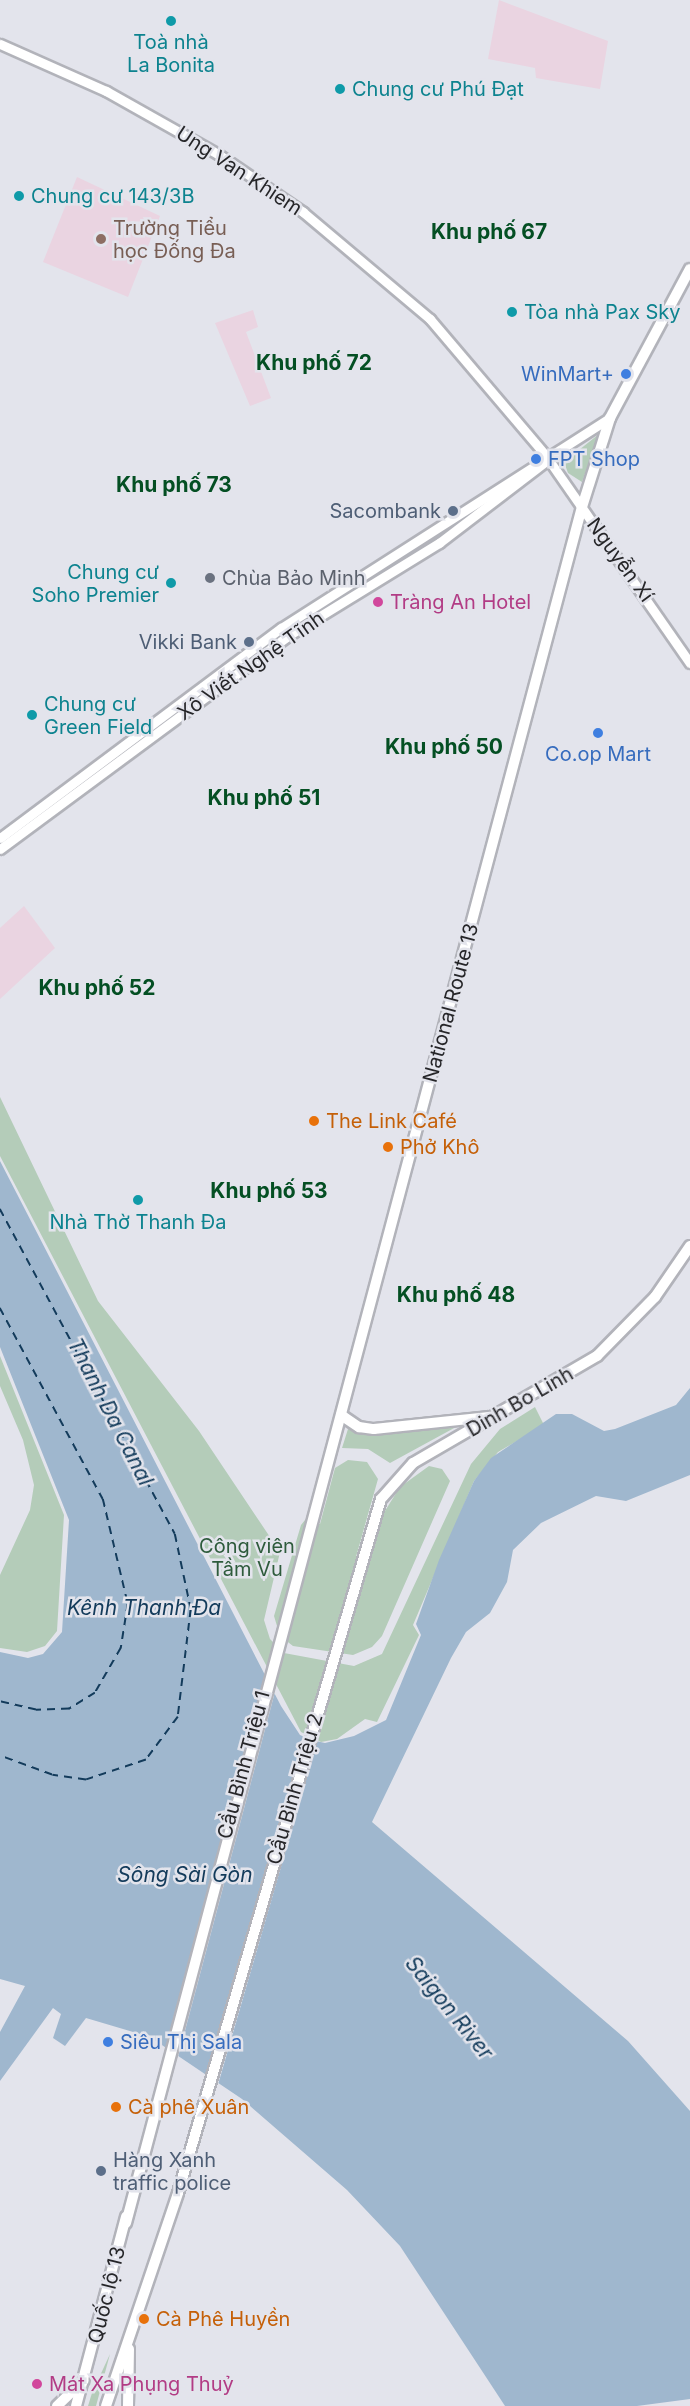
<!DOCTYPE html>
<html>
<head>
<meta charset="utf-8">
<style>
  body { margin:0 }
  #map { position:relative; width:690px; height:2406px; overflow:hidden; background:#e3e4ec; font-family:Inter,sans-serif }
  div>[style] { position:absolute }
  .education>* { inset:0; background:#ead4e1 }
  .green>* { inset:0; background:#b4ccb9 }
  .water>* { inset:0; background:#9fb7ce }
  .pier>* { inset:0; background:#e3e4ec }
  .ferry>* { height:1.5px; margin-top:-0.75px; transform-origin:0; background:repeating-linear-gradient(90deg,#133b5b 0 8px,transparent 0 14px) }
  .roads { filter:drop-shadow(2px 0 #b2b3ba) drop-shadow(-2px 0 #b2b3ba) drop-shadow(0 2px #b2b3ba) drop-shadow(0 -2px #b2b3ba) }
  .secondary>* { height:9px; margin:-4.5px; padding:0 4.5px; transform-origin:4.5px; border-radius:4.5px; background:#fff }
  .primary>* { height:10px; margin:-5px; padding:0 5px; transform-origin:5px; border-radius:5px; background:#fff }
  .dots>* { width:16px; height:16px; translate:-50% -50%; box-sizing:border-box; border:3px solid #e3e4ec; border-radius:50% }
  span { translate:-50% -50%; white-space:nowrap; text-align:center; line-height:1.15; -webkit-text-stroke:5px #e3e4ec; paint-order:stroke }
  .culture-label { font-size:20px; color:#0d838f }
  .left { translate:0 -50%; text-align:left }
  .right { translate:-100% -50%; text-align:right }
  .street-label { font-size:20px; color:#262629 }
  .education-label { font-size:20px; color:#785e54 }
  .shop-label { font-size:20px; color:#366cbe }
  .service-label { font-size:20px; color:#4e5e75 }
  .worship-label { font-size:20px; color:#5b616d }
  .hotel-label { font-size:20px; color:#b23c85 }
  .food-label { font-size:20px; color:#c56008 }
  .park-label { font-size:20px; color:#2e5b3c }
  .neighbourhood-label { font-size:21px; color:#044f23; font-weight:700 }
  .water-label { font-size:21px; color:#133b5b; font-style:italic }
</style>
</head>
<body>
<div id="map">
  <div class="education">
    <i style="clip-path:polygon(499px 0,608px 41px,600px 89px,536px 78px,535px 68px,488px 59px)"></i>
    <i style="clip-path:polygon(77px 177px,160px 216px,128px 297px,43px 262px)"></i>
    <i style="clip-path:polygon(253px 310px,258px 327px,246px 332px,271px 398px,250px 406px,215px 323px)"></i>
    <i style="clip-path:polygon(24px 906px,55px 948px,0 999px,0 928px)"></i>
  </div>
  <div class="green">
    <i style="clip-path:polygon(599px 434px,582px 482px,568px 473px,564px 462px)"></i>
    <i style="clip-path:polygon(0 1097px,98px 1301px,199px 1431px,280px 1552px,264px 1620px,270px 1639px,284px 1653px,354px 1666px,382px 1654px,471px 1464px,500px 1429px,535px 1407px,544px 1425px,498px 1452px,474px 1481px,413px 1625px,419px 1635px,377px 1722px,365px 1719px,337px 1739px,321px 1742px,301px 1732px,0 1156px)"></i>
    <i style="clip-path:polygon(0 1356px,64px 1515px,57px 1631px,45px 1646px,27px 1652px,0 1648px,0 1575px,30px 1510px,34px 1485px,23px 1440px,0 1386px)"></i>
    <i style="clip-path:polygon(456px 1427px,390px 1463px,368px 1449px,342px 1448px,348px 1429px,384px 1434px)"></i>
    <i style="clip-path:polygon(348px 1460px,367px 1462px,378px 1479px,356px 1557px,369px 1561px,383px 1514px,400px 1487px,429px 1466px,442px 1469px,450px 1481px,382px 1636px,372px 1647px,353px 1655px,293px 1646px,280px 1636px,274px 1616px,301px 1525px,305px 1520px,320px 1524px,335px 1468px)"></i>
    <i style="clip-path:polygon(110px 2354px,96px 2406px,88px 2406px,92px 2393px)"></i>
  </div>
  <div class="water">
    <i style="clip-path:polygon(0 1161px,281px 1706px,300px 1735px,311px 1740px,325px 1743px,354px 1736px,386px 1720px,421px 1635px,416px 1624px,439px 1560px,474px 1481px,491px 1458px,556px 1414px,572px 1414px,604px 1431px,615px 1429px,676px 1405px,690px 1388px,690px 1475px,626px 1501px,596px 1496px,541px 1523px,513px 1550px,507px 1582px,490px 1613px,466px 1632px,451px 1658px,372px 1822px,628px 2041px,690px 2111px,690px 2406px,505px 2406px,400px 2246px,347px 2190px,242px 2099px,150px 2037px,86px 2018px,65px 2046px,53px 2038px,61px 2014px,53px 2008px,0 2081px,0 2032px,25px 1986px,0 1979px,0 1652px,28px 1658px,43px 1654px,62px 1632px,69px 1520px,0 1347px)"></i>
  </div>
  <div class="pier">
    <i style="clip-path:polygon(267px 1668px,276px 1688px,177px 2061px,165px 2052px)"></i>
    <i style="clip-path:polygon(305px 1734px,318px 1739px,217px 2088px,204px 2081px)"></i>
    <i style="clip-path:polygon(690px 2399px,690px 2406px,637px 2406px)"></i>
  </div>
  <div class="ferry">
    <i style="left:0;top:1209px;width:369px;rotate:61.7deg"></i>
    <i style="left:175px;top:1534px;width:77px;rotate:78deg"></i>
    <i style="left:191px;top:1609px;width:109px;rotate:96.9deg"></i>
    <i style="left:178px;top:1717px;width:54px;rotate:126.7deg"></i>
    <i style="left:146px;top:1760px;width:63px;rotate:161.6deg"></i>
    <i style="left:86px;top:1780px;width:34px;rotate:-172deg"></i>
    <i style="left:52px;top:1775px;width:55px;rotate:-159.9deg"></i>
    <i style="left:0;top:1308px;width:217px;rotate:61.7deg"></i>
    <i style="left:103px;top:1499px;width:108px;rotate:76.6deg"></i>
    <i style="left:128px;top:1604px;width:45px;rotate:99deg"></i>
    <i style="left:121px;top:1648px;width:52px;rotate:120deg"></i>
    <i style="left:95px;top:1693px;width:31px;rotate:148deg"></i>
    <i style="left:69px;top:1709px;width:33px;rotate:178deg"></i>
    <i style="left:36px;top:1710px;width:37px;rotate:-167deg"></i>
  </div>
  <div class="roads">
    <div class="secondary">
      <i style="left:0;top:44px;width:116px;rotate:23.9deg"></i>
      <i style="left:106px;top:91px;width:129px;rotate:29.4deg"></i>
      <i style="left:218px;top:154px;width:103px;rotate:34.3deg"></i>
      <i style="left:303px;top:212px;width:166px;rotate:40.1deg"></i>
      <i style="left:430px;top:319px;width:180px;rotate:49.7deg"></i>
      <i style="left:546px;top:456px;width:252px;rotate:55.2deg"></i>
      <i style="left:0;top:838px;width:351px;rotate:-36.8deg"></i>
      <i style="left:281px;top:628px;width:390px;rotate:-32.6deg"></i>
      <i style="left:0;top:849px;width:356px;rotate:-36.5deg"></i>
      <i style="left:286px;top:637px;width:180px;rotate:-31.6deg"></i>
      <i style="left:439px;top:543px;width:133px;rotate:-37.4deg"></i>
    </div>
    <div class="primary">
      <i style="left:341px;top:1415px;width:22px;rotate:34deg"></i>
      <i style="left:359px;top:1427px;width:15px;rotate:8deg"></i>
      <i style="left:374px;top:1429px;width:116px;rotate:-6deg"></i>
      <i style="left:126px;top:2223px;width:1776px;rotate:-75.12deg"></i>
      <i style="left:582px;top:507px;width:93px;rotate:-72.5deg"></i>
      <i style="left:610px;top:418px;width:169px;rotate:-61.8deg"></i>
      <i style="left:57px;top:2406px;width:37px;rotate:-44deg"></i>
      <i style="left:76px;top:2406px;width:196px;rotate:-75.2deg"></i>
      <i style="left:106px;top:2406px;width:225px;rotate:-71.3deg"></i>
      <i style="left:178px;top:2193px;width:723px;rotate:-73.7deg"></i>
      <i style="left:381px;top:1499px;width:48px;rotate:-48.4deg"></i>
      <i style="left:413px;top:1463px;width:213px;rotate:-30.2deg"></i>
      <i style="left:597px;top:1356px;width:83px;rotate:-45.5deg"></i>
      <i style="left:655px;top:1297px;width:62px;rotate:-55.5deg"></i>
      <i style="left:128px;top:2406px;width:57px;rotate:-89deg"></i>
    </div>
  </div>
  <div class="dots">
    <i style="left:171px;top:21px;background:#0f9aa8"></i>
    <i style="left:340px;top:89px;background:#0f9aa8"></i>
    <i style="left:19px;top:196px;background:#0f9aa8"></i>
    <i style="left:101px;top:239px;background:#8d6e63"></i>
    <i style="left:512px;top:312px;background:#0f9aa8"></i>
    <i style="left:626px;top:374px;background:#3f7fe0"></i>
    <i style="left:536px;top:459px;background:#3f7fe0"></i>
    <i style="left:453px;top:511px;background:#5c6f8a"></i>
    <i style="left:210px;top:578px;background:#6b7280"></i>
    <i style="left:171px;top:583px;background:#0f9aa8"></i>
    <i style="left:378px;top:602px;background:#d1479c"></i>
    <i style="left:249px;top:642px;background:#5c6f8a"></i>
    <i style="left:32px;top:715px;background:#0f9aa8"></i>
    <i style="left:598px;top:733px;background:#3f7fe0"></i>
    <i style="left:314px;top:1121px;background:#e8710a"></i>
    <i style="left:388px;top:1147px;background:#e8710a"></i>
    <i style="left:138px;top:1200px;background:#0f9aa8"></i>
    <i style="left:108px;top:2042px;background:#3f7fe0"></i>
    <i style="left:116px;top:2107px;background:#e8710a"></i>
    <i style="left:101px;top:2171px;background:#5c6f8a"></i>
    <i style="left:144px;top:2319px;background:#e8710a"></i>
    <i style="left:37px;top:2384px;background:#d1479c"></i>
  </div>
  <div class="culture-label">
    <span style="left:171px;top:54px">Toà nhà<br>La Bonita</span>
    <span class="left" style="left:352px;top:89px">Chung cư Phú Đạt</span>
    <span class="left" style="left:31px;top:196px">Chung cư 143/3B</span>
    <span class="left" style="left:524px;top:312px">Tòa nhà Pax Sky</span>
    <span class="right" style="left:159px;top:584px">Chung cư<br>Soho Premier</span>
    <span class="left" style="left:44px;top:716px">Chung cư<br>Green Field</span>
    <span style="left:138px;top:1222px">Nhà Thờ Thanh Đa</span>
  </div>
  <div class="street-label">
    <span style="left:239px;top:171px;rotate:33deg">Ung Van Khiem</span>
    <span style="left:620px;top:560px;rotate:54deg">Nguyễn Xí</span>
    <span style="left:251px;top:666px;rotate:-35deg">Xô Viết Nghệ Tĩnh</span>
    <span style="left:451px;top:1003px;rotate:-75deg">National Route 13</span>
    <span style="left:520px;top:1402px;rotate:-30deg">Dinh Bo Linh</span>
    <span style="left:244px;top:1765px;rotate:-75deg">Cầu Bình Triệu 1</span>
    <span style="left:295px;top:1789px;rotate:-74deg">Cầu Bình Triệu 2</span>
    <span style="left:107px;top:2295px;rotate:-76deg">Quốc lộ 13</span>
  </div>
  <div class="education-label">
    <span class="left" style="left:113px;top:240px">Trường Tiểu<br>học Đống Đa</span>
  </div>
  <div class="shop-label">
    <span class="right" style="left:614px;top:374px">WinMart+</span>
    <span class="left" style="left:548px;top:459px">FPT Shop</span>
    <span style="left:598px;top:754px">Co.op Mart</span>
    <span class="left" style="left:120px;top:2042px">Siêu Thị Sala</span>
  </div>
  <div class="service-label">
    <span class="right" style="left:441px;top:511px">Sacombank</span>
    <span class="right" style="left:237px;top:642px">Vikki Bank</span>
    <span class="left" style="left:113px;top:2172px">Hàng Xanh<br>traffic police</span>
  </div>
  <div class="worship-label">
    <span class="left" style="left:222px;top:578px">Chùa Bảo Minh</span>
  </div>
  <div class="hotel-label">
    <span class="left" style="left:390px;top:602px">Tràng An Hotel</span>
    <span class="left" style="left:49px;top:2384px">Mát Xa Phụng Thuỷ</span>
  </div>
  <div class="food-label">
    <span class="left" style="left:326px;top:1121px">The Link Café</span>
    <span class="left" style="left:400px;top:1147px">Phở Khô</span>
    <span class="left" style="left:128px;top:2107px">Cà phê Xuân</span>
    <span class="left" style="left:156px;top:2319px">Cà Phê Huyền</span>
  </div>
  <div class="park-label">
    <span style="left:247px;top:1558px">Công viên<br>Tầm Vu</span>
  </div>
  <div class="neighbourhood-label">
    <span style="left:489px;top:232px">Khu phố 67</span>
    <span style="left:314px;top:363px">Khu phố 72</span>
    <span style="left:174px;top:485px">Khu phố 73</span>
    <span style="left:444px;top:747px">Khu phố 50</span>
    <span style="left:264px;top:798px">Khu phố 51</span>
    <span style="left:97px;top:988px">Khu phố 52</span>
    <span style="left:269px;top:1191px">Khu phố 53</span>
    <span style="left:456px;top:1295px">Khu phố 48</span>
  </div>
  <div class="water-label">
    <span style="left:110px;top:1412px;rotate:63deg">Thanh Da Canal</span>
    <span style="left:144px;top:1608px">Kênh Thanh Đa</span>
    <span style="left:185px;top:1875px">Sông Sài Gòn</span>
    <span style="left:449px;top:2008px;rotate:51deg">Saigon River</span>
  </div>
</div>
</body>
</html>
